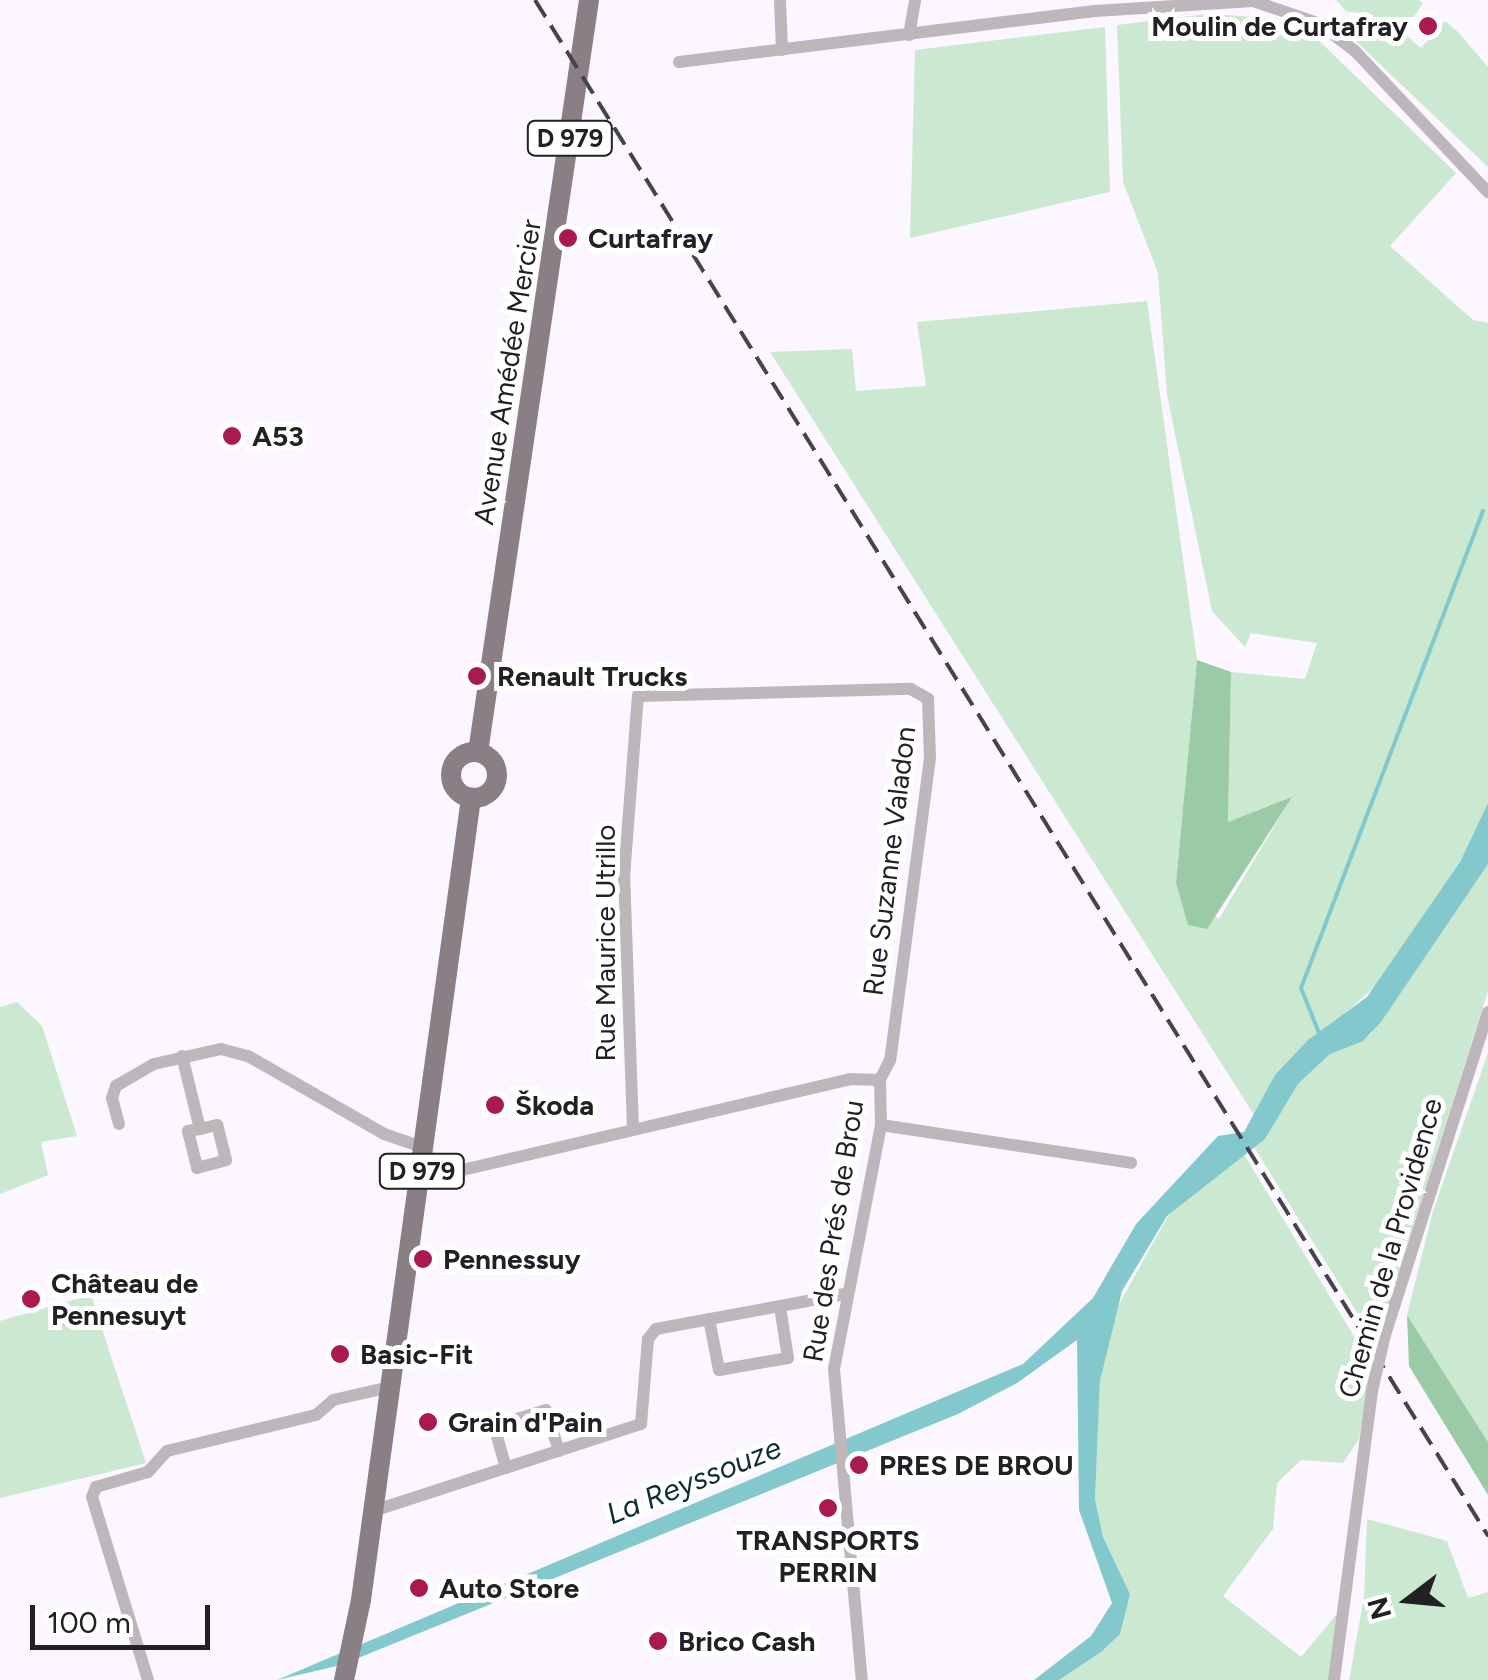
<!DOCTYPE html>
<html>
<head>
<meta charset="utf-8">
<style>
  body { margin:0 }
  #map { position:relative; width:1488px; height:1680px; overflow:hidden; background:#fbf6ff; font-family:Figtree,sans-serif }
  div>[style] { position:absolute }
  .green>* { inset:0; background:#cbe9d1 }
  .forest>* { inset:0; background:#9bcaa6 }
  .water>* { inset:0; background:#83c8cd }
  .stream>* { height:4px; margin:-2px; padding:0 2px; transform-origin:2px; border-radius:2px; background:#83c8cd }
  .street>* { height:12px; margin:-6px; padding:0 6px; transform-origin:6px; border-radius:6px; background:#bdb6ba }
  .primary>* { height:20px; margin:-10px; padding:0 10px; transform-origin:10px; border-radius:10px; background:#8a7f85 }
  .primary>.ring { margin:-10px; padding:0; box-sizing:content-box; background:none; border:20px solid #8a7f85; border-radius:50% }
  .rail>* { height:4px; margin-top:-2px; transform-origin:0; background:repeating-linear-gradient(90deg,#464449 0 20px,transparent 0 30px) }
  .street-bridge>* { height:12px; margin:-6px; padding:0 6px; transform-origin:6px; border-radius:6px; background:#bdb6ba }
  .dots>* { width:28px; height:28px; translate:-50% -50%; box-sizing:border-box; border:5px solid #fff; border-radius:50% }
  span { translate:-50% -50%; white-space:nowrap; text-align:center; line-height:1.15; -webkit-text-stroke:10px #fff; paint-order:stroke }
  .shield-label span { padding:2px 8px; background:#fff; border:2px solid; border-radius:8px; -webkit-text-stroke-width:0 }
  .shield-label { font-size:25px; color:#222025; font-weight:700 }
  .poi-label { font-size:28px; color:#222025; font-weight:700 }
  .right { translate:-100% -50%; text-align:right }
  .left { translate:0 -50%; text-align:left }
  .street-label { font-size:28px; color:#222025 }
  .water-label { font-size:30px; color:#0b2f31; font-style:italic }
  .north { position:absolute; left:1358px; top:1550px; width:100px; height:100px; -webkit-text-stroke:8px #fff; paint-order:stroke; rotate:254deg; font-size:28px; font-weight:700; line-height:40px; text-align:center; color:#222025 }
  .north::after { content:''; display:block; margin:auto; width:35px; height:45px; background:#222025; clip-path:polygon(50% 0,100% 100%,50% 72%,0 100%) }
  .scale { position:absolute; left:30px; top:1605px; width:180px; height:45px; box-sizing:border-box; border:5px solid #222025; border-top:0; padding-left:12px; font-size:30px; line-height:35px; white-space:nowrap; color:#222025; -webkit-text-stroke:8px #fff; paint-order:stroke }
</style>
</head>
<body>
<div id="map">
  <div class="green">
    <i style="clip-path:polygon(1336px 0,1418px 0,1423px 3px,1403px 33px,1421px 48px,1445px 21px,1458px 32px,1488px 67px,1488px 167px,1345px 31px,1350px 23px,1369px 23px,1371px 15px,1346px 11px)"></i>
    <i style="clip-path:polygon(1208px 14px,1258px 17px,1313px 35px,1456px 173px,1390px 246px,1473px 320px,1488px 323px,1488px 803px,1460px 862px,1379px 983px,1275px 1075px,1256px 1118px,770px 352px,852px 349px,856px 391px,926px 386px,917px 322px,1147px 301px,1197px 660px,1176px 883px,1219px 919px,1291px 798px,1228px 822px,1231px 672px,1305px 679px,1317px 643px,1251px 633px,1245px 647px,1212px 611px,1167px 395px,1158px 273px,1123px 182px,1117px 25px)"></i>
    <i style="clip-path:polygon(1105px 27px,1110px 192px,910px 238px,915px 50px)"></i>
    <i style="clip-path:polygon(1488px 864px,1488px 991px,1376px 1343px,1252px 1144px,1265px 1139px,1298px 1084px,1330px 1054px,1370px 1035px)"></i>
    <i style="clip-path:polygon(17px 1002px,42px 1026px,77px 1136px,41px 1142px,48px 1175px,0 1194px,0 1007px)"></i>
    <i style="clip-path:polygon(1488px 1053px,1488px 1442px,1407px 1315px,1433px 1211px)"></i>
    <i style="clip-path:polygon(1242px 1151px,1372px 1366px,1359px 1439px,1343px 1463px,1301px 1460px,1277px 1483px,1273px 1529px,1223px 1596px,1301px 1657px,1341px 1609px,1328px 1680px,1059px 1680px,1101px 1652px,1130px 1594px,1103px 1537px,1095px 1499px,1100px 1381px,1113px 1315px,1168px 1216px)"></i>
    <i style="clip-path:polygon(91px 1295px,146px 1463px,0 1498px,0 1321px)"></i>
    <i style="clip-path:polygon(1367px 1519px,1447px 1541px,1468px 1598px,1488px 1592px,1488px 1680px,1349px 1680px,1364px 1597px)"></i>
  </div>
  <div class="forest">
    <i style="clip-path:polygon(1197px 660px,1231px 672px,1228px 822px,1292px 797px,1207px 929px,1188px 925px,1176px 883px)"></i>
    <i style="clip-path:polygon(1407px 1315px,1488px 1442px,1488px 1495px,1409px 1366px)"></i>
  </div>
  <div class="water">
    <i style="clip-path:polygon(1488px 803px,1488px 864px,1381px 1022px,1363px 1041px,1330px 1054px,1298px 1084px,1265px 1139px,1167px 1216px,1122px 1291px,1100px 1381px,1095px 1499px,1103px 1537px,1130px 1594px,1120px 1634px,1101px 1652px,1059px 1680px,1034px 1680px,1091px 1636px,1112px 1603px,1079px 1510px,1077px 1340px,1017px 1383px,958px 1414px,341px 1665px,277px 1680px,1023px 1364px,1093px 1298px,1136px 1224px,1218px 1136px,1244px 1132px,1275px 1075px,1308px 1040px,1367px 997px,1460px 862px)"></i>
  </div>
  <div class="stream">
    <i style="left:1319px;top:1033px;width:48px;rotate:-111.8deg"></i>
    <i style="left:1301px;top:988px;width:511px;rotate:-69.12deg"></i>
  </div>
  <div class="street">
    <i style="left:780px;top:0;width:50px;rotate:87.7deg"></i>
    <i style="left:909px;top:35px;width:36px;rotate:-80deg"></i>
    <i style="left:679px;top:62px;width:419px;rotate:-7deg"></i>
    <i style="left:1095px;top:11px;width:158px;rotate:-3.6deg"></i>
    <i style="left:1253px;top:1px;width:69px;rotate:18.7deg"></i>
    <i style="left:1318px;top:23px;width:46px;rotate:37.1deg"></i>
    <i style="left:1355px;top:51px;width:194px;rotate:46.7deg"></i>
    <i style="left:182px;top:1056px;width:75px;rotate:76.1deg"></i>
    <i style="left:200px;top:1129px;width:12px;rotate:171deg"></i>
    <i style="left:188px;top:1131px;width:38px;rotate:76deg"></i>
    <i style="left:197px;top:1168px;width:30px;rotate:-15deg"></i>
    <i style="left:226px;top:1160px;width:36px;rotate:-104deg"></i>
    <i style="left:217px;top:1125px;width:17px;rotate:167deg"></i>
    <i style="left:119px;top:1124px;width:27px;rotate:-105deg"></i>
    <i style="left:112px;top:1098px;width:13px;rotate:-72deg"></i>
    <i style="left:116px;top:1086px;width:44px;rotate:-30.1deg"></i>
    <i style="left:154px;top:1064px;width:69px;rotate:-12.6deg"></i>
    <i style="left:221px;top:1049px;width:28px;rotate:15deg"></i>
    <i style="left:248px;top:1056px;width:157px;rotate:29.8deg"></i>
    <i style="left:384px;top:1134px;width:43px;rotate:18.9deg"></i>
    <i style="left:881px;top:1125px;width:253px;rotate:8.6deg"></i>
    <i style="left:633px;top:1129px;width:252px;rotate:-92deg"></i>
    <i style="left:624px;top:877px;width:182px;rotate:-85.6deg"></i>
    <i style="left:638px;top:696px;width:273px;rotate:-1.5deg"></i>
    <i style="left:911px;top:689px;width:20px;rotate:30deg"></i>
    <i style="left:928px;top:699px;width:59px;rotate:88.1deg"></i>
    <i style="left:930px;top:758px;width:305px;rotate:97.5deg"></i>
    <i style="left:890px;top:1060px;width:22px;rotate:117deg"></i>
    <i style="left:420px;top:1180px;width:441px;rotate:-13.2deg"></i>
    <i style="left:849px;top:1079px;width:31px;rotate:2deg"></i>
    <i style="left:880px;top:1080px;width:45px;rotate:88.7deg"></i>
    <i style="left:881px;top:1125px;width:248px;rotate:100.9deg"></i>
    <i style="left:834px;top:1369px;width:312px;rotate:84.9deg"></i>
    <i style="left:709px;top:1319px;width:52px;rotate:78.9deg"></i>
    <i style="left:719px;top:1370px;width:70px;rotate:-9.9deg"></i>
    <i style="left:788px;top:1358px;width:52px;rotate:-98.9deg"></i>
    <i style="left:1385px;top:1335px;width:339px;rotate:-72.3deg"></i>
    <i style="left:506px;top:1468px;width:44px;rotate:-105.9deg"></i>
    <i style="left:494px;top:1426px;width:54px;rotate:-17.1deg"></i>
    <i style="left:546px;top:1410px;width:43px;rotate:72.4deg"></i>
    <i style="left:373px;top:1511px;width:282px;rotate:-18deg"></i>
    <i style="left:641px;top:1424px;width:85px;rotate:-85.3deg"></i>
    <i style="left:648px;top:1339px;width:13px;rotate:-51deg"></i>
    <i style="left:656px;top:1329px;width:192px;rotate:-10.5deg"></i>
    <i style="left:148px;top:1680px;width:191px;rotate:-107deg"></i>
    <i style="left:92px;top:1497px;width:11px;rotate:-68deg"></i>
    <i style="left:96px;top:1487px;width:54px;rotate:-16.1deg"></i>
    <i style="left:148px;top:1472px;width:28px;rotate:-48deg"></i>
    <i style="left:167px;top:1451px;width:153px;rotate:-13.6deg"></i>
    <i style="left:316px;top:1415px;width:23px;rotate:-41deg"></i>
    <i style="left:333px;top:1400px;width:58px;rotate:-12.8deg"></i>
    <i style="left:1334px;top:1680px;width:291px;rotate:-82.5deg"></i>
  </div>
  <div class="primary">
    <i class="ring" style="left:451px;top:752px;width:26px;height:26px"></i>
    <i style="left:478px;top:752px;width:760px;rotate:-81.6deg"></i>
    <i style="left:344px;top:1680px;width:82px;rotate:-78deg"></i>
    <i style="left:361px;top:1600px;width:810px;rotate:-82.19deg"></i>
  </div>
  <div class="rail">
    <i style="left:535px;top:0;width:1808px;rotate:58.18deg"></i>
  </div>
  <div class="street-bridge">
    <i style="left:1372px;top:1391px;width:57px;rotate:-76.9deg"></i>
  </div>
  <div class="dots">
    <i style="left:1428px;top:26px;background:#ab1a4f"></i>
    <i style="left:568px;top:238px;background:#ab1a4f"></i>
    <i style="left:232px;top:436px;background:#ab1a4f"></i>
    <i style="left:477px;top:676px;background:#ab1a4f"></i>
    <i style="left:495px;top:1105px;background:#ab1a4f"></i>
    <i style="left:423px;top:1259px;background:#ab1a4f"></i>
    <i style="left:31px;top:1299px;background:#ab1a4f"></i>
    <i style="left:340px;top:1354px;background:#ab1a4f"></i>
    <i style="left:428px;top:1422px;background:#ab1a4f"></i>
    <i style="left:859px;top:1465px;background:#ab1a4f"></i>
    <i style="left:828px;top:1508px;background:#ab1a4f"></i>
    <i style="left:419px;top:1588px;background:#ab1a4f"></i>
    <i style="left:658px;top:1641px;background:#ab1a4f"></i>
  </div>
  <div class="shield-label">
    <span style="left:570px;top:138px">D 979</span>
    <span style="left:422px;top:1171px">D 979</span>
  </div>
  <div class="poi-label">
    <span class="right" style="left:1408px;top:26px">Moulin de Curtafray</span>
    <span class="left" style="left:588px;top:238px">Curtafray</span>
    <span class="left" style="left:252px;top:436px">A53</span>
    <span class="left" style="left:497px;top:676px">Renault Trucks</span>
    <span class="left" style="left:515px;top:1105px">Škoda</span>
    <span class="left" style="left:443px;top:1259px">Pennessuy</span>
    <span class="left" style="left:51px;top:1299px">Château de<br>Pennesuyt</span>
    <span class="left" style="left:360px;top:1354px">Basic-Fit</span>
    <span class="left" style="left:448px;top:1422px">Grain d'Pain</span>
    <span class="left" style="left:879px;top:1465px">PRES DE BROU</span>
    <span style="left:828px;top:1556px">TRANSPORTS<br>PERRIN</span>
    <span class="left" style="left:439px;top:1588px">Auto Store</span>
    <span class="left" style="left:678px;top:1641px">Brico Cash</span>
  </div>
  <div class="street-label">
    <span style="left:507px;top:372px;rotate:-81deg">Avenue Amédée Mercier</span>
    <span style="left:889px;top:861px;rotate:-83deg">Rue Suzanne Valadon</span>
    <span style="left:605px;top:943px;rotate:-90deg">Rue Maurice Utrillo</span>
    <span style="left:833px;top:1231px;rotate:-81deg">Rue des Prés de Brou</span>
    <span style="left:1390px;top:1248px;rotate:-74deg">Chemin de la Providence</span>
  </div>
  <div class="water-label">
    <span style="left:694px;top:1481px;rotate:-22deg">La Reyssouze</span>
  </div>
  <div class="north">N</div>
  <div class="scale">100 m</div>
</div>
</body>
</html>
